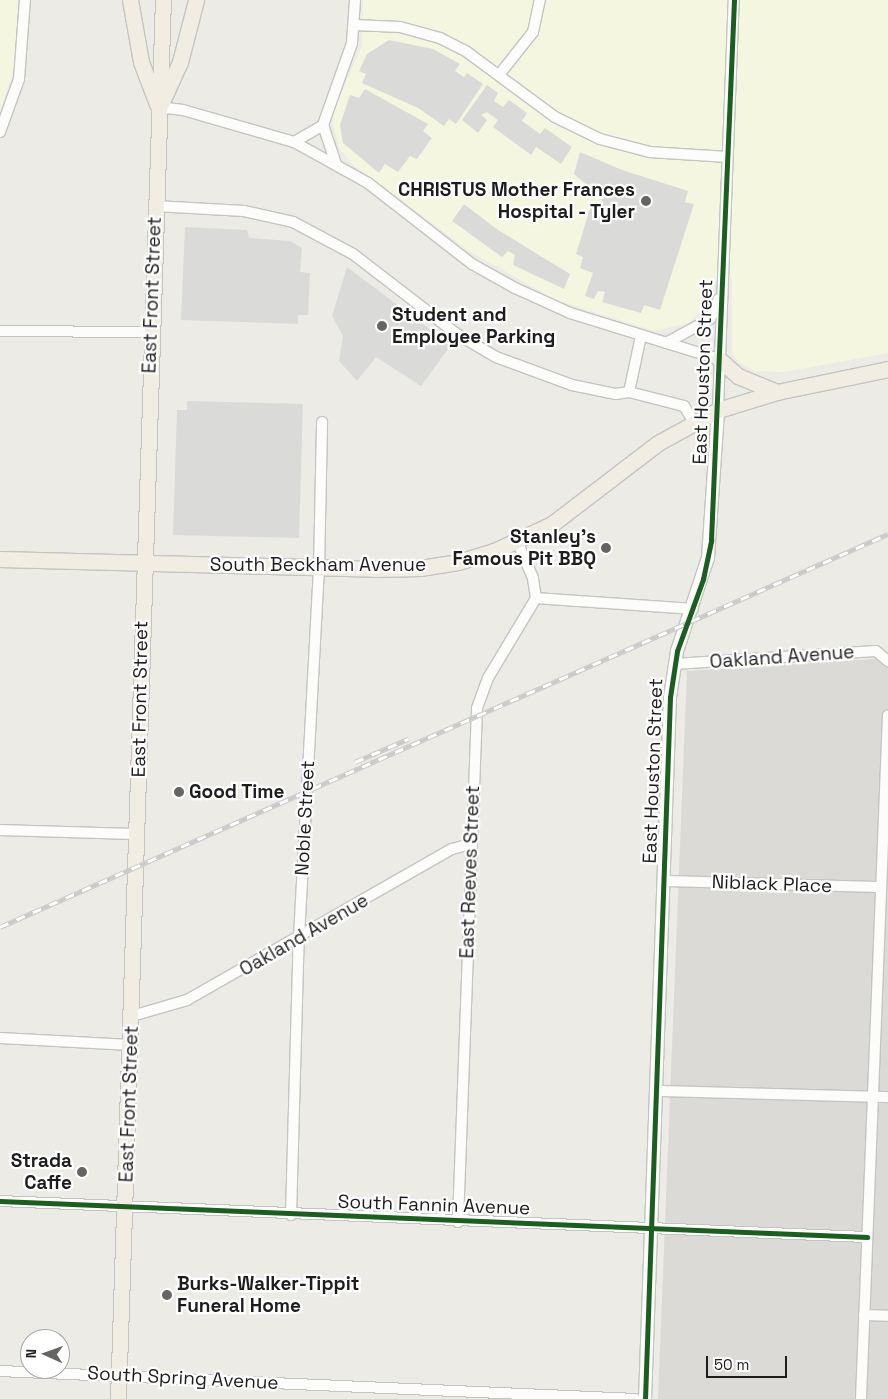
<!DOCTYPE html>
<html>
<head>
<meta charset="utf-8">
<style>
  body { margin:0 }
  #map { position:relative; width:888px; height:1399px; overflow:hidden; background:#ecebe6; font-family:"Space Grotesk",sans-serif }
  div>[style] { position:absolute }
  .residential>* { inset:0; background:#dbdad7 }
  .education>* { inset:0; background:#f5f6e0 }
  .parking>* { inset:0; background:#dadad8 }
  .roads { filter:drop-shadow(1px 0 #c4c4c2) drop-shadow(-1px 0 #c4c4c2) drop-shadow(0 1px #c4c4c2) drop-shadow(0 -1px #c4c4c2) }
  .minor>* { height:10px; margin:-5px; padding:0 5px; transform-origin:5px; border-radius:5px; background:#fcfcfb }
  .tertiary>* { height:12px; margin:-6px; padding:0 6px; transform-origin:6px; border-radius:6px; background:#fcfcfb }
  .primary>* { height:15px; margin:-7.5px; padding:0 7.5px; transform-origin:7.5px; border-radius:7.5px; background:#f1ede3 }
  .rail>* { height:5px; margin-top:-2.5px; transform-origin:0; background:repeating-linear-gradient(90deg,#fff 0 9px,#cacac9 0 18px); box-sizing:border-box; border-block:1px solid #cacac9 }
  .cycleway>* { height:5px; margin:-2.5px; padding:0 2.5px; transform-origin:2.5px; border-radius:2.5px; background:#1b5e20 }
  .dots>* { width:14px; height:14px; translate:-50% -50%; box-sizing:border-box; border:2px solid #fff; border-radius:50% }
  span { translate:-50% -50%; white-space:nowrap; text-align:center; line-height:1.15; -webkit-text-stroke:4.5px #fff; paint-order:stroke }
  .poi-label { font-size:19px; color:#1d1d1d; font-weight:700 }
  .right { translate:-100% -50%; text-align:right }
  .left { translate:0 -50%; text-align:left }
  .street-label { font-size:19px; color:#1d1d1d }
  .north { position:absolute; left:20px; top:1329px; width:50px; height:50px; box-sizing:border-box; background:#fff; border:1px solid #a5a5a5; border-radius:50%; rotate:272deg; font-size:14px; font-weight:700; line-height:20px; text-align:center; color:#1d1d1d }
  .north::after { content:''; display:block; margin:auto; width:18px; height:22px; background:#656563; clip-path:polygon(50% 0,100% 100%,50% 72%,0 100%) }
  .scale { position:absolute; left:706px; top:1356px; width:81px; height:22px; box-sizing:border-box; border:2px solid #1d1d1d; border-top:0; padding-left:6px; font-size:15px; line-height:18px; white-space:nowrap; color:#1d1d1d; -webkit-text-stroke:4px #fff; paint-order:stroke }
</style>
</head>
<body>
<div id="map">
  <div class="residential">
    <i style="clip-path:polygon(888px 658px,888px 1399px,658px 1399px,687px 671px)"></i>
  </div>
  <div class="education">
    <i style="clip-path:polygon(0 0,18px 0,15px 66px,0 112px)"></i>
    <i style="clip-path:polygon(363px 0,888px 0,888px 353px,784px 372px,755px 371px,738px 362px,732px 352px,732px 278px,717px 277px,708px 303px,689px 323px,654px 331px,556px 300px,469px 251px,351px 163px,339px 147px,333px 125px,333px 111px,362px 46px)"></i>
  </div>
  <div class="parking">
    <i style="clip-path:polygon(389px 40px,433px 49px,460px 64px,455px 71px,464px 77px,467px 73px,483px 84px,456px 124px,449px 119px,444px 126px,418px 108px,362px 83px,366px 74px,359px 71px,367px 54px)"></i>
    <i style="clip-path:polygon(487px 85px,498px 93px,494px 101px,503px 107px,509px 100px,527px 113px,522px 121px,540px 134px,545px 128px,572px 147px,561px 164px,536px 147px,531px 155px,493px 127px,498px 120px,487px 112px,481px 115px,487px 120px,478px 133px,462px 120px)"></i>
    <i style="clip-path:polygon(365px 89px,428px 124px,423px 131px,432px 138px,417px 159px,410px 156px,398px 172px,385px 164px,379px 173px,343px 143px,340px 125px,350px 95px,359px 98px)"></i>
    <i style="clip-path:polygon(580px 152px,622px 170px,688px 191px,685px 202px,694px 204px,660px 310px,644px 305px,641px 313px,602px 302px,605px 292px,598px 291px,594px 299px,585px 296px,593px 273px,580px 268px,583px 257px,576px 254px,591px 205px,600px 208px,602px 198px,574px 174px)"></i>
    <i style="clip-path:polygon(464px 204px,498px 230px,570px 274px,564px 289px,513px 265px,515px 255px,508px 251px,502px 257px,452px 221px)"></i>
    <i style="clip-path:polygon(185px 227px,247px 230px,249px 238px,290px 241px,302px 248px,300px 272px,310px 273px,308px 315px,298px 315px,298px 324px,181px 320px)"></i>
    <i style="clip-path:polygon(347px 267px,451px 345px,421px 386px,376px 357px,357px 381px,339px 361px,343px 336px,332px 316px)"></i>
    <i style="clip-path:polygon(187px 401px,303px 404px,299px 538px,173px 535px,177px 410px,187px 410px)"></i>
  </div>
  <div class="roads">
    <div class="minor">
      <i style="left:354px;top:25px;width:46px;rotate:2.5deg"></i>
      <i style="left:400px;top:27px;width:41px;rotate:15.4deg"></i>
      <i style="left:440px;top:38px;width:30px;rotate:27deg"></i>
      <i style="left:467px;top:52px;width:109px;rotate:36.5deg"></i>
      <i style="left:555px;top:117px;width:50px;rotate:26.1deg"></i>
      <i style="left:600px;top:139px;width:52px;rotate:14.6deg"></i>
      <i style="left:650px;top:152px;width:77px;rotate:3.7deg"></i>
      <i style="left:499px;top:75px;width:55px;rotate:-51.7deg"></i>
      <i style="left:533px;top:32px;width:33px;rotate:-78deg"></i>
      <i style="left:159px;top:107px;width:24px;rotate:7deg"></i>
      <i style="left:183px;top:110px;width:116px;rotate:16.1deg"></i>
      <i style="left:294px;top:142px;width:85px;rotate:29deg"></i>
      <i style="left:368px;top:183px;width:132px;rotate:37.9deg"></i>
      <i style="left:472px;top:264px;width:49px;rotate:29.2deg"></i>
      <i style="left:515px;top:288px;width:60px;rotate:24.4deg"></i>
      <i style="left:570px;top:313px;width:156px;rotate:17.2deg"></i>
      <i style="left:0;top:132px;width:56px;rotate:-70.3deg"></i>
      <i style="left:19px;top:79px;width:79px;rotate:-85.7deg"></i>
      <i style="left:294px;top:142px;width:34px;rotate:-30deg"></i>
      <i style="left:336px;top:164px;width:41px;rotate:-108.4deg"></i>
      <i style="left:323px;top:125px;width:87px;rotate:-70.5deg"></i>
      <i style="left:352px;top:43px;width:43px;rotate:-86deg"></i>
      <i style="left:155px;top:206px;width:89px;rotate:3.2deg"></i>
      <i style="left:244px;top:211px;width:50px;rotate:12.7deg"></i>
      <i style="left:293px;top:222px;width:68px;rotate:28.1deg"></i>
      <i style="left:353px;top:254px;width:131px;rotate:37.6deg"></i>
      <i style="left:457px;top:334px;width:45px;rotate:30.5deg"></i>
      <i style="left:496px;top:357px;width:81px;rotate:20.2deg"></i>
      <i style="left:572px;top:385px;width:45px;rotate:11.6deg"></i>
      <i style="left:616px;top:394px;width:13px;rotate:-9deg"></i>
      <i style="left:629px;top:392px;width:57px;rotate:14.3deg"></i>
      <i style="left:684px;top:406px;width:19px;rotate:58deg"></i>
      <i style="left:0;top:331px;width:150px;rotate:0.4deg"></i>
      <i style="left:666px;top:343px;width:50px;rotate:-28.6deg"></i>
      <i style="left:710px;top:319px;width:22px;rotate:-66deg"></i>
      <i style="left:629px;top:392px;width:57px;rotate:-77.9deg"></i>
      <i style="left:718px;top:410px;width:410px;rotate:-87.8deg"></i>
      <i style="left:536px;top:598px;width:157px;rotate:4deg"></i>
      <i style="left:674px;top:664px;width:202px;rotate:-3.7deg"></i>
      <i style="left:876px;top:651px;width:16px;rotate:40deg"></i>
      <i style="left:0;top:830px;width:137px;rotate:1.7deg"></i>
      <i style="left:664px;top:881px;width:216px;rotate:1.6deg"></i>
      <i style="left:132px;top:1016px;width:57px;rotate:-16.2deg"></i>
      <i style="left:187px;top:1000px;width:305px;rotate:-29.7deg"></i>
      <i style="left:452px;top:849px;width:20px;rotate:-15deg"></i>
      <i style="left:0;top:1038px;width:131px;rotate:3.1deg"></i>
      <i style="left:657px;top:1091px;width:231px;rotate:1.5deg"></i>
      <i style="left:0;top:1201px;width:868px;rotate:2.38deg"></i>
      <i style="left:291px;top:1215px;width:278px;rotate:-88.4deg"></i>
      <i style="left:299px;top:937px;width:369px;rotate:-86.9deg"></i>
      <i style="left:319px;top:569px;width:147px;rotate:-88.8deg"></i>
      <i style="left:458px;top:1222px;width:514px;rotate:-87.88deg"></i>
      <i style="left:477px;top:708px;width:32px;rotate:-70deg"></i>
      <i style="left:488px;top:678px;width:93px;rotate:-59deg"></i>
      <i style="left:536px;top:598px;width:20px;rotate:-99deg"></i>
      <i style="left:533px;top:578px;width:40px;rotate:-113.4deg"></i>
      <i style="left:864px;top:1315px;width:24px;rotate:2deg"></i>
      <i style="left:0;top:1371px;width:636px;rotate:2.52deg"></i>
      <i style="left:861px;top:1399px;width:684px;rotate:-87.74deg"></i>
    </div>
    <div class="tertiary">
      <i style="left:645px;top:1399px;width:702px;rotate:-87.96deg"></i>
      <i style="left:670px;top:697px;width:47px;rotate:-81.3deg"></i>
      <i style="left:677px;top:651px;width:98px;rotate:-71.6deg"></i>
      <i style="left:708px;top:558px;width:148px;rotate:-86.1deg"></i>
    </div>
    <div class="primary">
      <i style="left:130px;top:0;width:63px;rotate:79.9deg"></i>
      <i style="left:141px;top:62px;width:45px;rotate:69.1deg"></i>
      <i style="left:161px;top:104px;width:46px;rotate:-65.7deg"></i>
      <i style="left:180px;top:62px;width:64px;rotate:-75.5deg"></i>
      <i style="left:719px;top:359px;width:25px;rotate:42deg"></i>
      <i style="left:738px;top:376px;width:42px;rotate:22.3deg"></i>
      <i style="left:0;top:559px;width:375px;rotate:1.5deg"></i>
      <i style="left:375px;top:569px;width:45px;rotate:-1.3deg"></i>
      <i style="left:420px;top:568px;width:38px;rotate:-9deg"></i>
      <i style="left:458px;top:562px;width:38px;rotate:-17deg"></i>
      <i style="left:494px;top:551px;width:64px;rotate:-25deg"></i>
      <i style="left:552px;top:524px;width:133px;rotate:-37.4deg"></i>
      <i style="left:658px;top:443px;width:68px;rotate:-28.8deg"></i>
      <i style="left:718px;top:410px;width:62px;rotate:-17deg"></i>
      <i style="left:777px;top:392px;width:113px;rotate:-11.7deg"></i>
      <i style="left:118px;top:1399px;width:1400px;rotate:-88.16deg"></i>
    </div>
  </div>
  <div class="rail">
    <i style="left:355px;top:762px;width:58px;rotate:-23.5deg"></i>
    <i style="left:0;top:927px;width:971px;rotate:-23.87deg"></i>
  </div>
  <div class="cycleway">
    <i style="left:0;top:1201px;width:868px;rotate:2.38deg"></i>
    <i style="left:645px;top:1399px;width:702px;rotate:-87.96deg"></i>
    <i style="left:670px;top:697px;width:47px;rotate:-81.3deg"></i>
    <i style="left:677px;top:651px;width:77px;rotate:-70.1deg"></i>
    <i style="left:703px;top:579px;width:40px;rotate:-78deg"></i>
    <i style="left:711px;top:540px;width:540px;rotate:-87.56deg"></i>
  </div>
  <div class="dots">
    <i style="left:646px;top:201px;background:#656563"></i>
    <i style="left:382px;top:326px;background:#656563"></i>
    <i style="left:606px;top:548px;background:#656563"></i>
    <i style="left:179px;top:792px;background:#656563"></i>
    <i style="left:82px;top:1172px;background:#656563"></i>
    <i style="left:167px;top:1295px;background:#656563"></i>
  </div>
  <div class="poi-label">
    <span class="right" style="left:635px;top:201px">CHRISTUS Mother Frances<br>Hospital - Tyler</span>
    <span class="left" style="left:392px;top:326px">Student and<br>Employee Parking</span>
    <span class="right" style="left:596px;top:548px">Stanley's<br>Famous Pit BBQ</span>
    <span class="left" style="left:189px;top:792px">Good Time</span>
    <span class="right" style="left:72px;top:1172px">Strada<br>Caffe</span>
    <span class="left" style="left:177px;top:1295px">Burks-Walker-Tippit<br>Funeral Home</span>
  </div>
  <div class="street-label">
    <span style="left:152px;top:295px;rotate:-88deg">East Front Street</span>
    <span style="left:703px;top:372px;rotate:-88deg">East Houston Street</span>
    <span style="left:318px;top:565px">South Beckham Avenue</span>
    <span style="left:782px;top:657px;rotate:-4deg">Oakland Avenue</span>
    <span style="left:140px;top:699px;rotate:-89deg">East Front Street</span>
    <span style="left:653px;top:771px;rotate:-88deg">East Houston Street</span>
    <span style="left:305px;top:818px;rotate:-87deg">Noble Street</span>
    <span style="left:470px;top:872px;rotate:-88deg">East Reeves Street</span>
    <span style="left:772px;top:884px;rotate:2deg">Niblack Place</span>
    <span style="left:304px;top:935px;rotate:-30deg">Oakland Avenue</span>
    <span style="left:129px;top:1104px;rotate:-88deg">East Front Street</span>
    <span style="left:434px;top:1205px;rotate:2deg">South Fannin Avenue</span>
    <span style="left:183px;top:1378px;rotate:3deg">South Spring Avenue</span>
  </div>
  <div class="north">N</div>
  <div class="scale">50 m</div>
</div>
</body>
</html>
